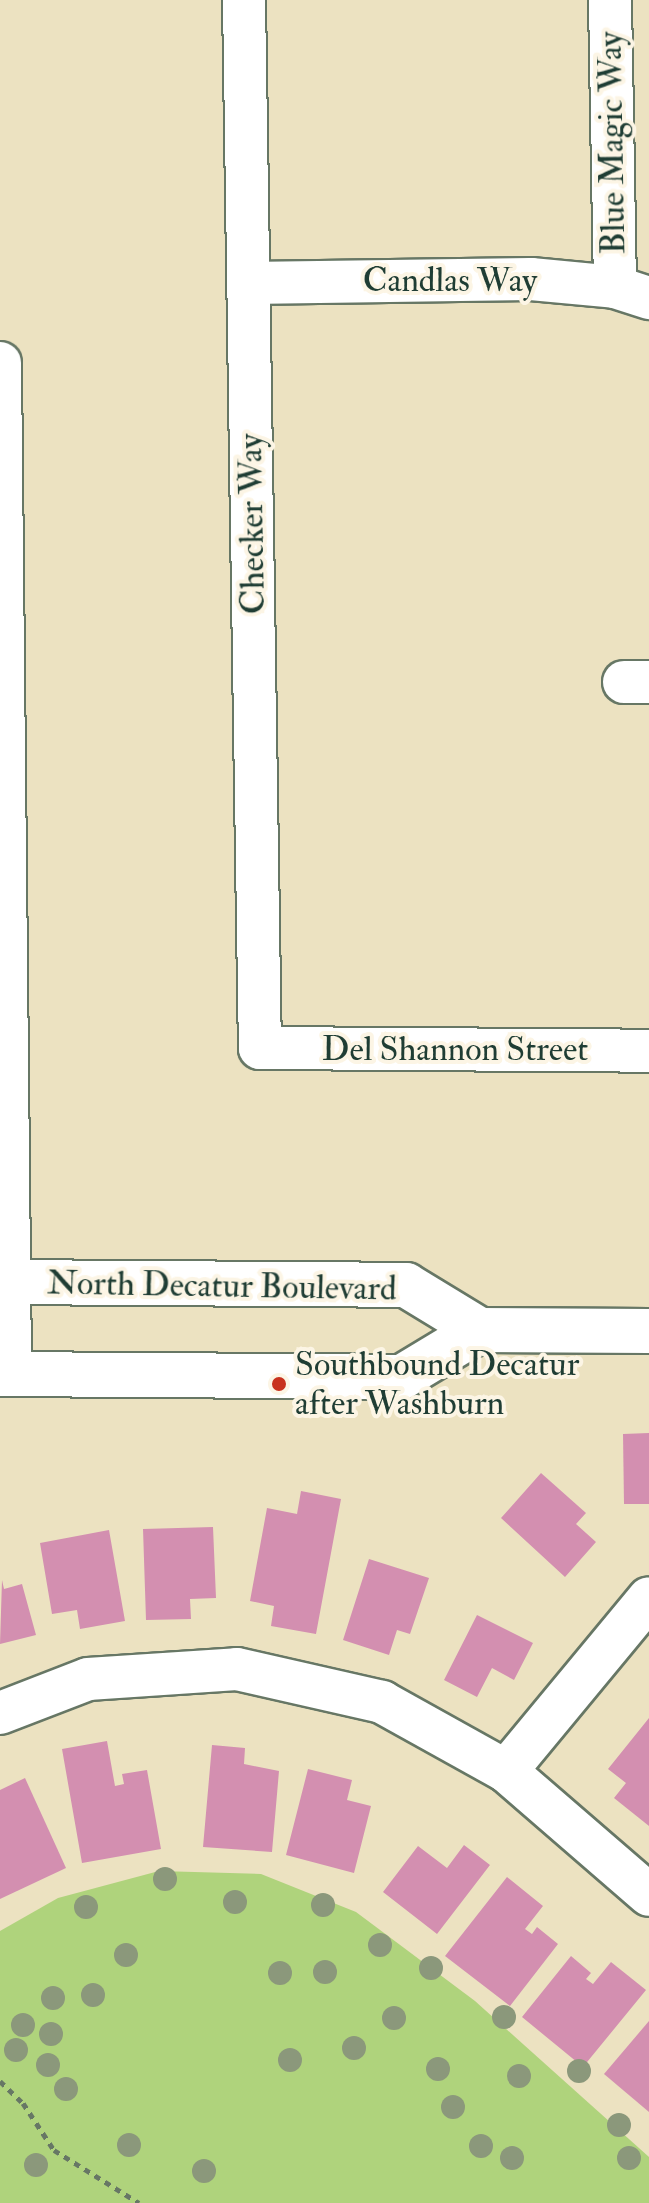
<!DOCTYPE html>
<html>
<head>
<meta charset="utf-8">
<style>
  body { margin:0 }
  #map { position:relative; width:649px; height:2203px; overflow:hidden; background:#ece2c1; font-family:"IM FELL Double Pica",serif }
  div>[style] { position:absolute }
  .green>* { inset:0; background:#afd37c }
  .building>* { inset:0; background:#d38fb0 }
  .path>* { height:5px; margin-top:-2.5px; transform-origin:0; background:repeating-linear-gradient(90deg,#677765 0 6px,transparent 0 12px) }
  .roads { filter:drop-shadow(2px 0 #677765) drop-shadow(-2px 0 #677765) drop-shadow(0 2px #677765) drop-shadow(0 -2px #677765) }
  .minor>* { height:42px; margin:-21px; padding:0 21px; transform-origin:21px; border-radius:21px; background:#fff }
  .major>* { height:44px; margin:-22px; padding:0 22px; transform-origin:22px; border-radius:22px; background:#fff }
  .trees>* { width:24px; height:24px; margin:-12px; border-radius:50%; background:#8b987b }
  .dots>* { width:22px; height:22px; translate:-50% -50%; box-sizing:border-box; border:4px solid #fcf5e5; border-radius:50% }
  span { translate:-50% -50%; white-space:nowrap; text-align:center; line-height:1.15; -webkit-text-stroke:8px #fcf5e5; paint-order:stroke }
  .street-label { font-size:34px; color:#1f3d34 }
  .poi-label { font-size:34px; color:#1f3d34 }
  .left { translate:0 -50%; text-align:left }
</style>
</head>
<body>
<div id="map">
  <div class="green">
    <i style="clip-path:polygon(159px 1871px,261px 1874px,356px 1912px,475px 2001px,649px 2157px,649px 2203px,0 2203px,0 1931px,58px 1898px)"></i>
  </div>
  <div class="building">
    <i style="clip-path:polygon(649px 1433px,649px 1504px,624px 1504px,623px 1434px)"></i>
    <i style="clip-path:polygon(541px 1473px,586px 1513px,576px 1524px,596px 1542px,565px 1577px,501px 1518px)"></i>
    <i style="clip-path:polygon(301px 1491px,341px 1499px,316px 1634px,271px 1626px,274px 1606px,250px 1601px,267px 1508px,297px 1514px)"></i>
    <i style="clip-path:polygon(213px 1527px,216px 1598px,190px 1599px,191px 1619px,146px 1620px,143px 1529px)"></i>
    <i style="clip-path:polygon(109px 1530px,125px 1621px,80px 1629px,77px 1610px,52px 1614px,40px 1543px)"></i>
    <i style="clip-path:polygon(369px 1559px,429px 1578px,410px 1634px,397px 1630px,389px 1655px,343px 1640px)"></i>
    <i style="clip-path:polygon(2px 1580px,4px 1589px,22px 1584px,36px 1635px,0 1644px)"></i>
    <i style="clip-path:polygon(477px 1615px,533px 1643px,514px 1680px,492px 1668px,477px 1697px,444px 1680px)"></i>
    <i style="clip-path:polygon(649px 1718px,649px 1826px,614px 1798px,626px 1783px,608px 1769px)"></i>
    <i style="clip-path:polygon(107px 1741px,115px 1786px,124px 1784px,122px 1774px,147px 1770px,161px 1849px,82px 1863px,62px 1749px)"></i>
    <i style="clip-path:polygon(212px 1745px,245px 1748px,244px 1764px,279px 1771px,272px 1852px,203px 1847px)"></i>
    <i style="clip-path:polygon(308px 1769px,352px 1780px,347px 1800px,371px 1806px,354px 1873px,286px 1855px)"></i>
    <i style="clip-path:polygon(25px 1778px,66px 1868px,0 1899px,0 1790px)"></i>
    <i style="clip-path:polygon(464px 1845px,490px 1865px,437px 1934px,383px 1892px,418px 1846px,447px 1868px)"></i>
    <i style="clip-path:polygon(507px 1877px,543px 1906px,525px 1929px,532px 1934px,537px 1927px,558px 1944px,510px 2006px,445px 1956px)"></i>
    <i style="clip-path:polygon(571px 1956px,591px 1973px,586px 1979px,593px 1984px,611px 1962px,646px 1990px,583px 2067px,522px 2017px)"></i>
    <i style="clip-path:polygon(649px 2021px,649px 2112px,604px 2074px)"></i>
  </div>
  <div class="path">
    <i style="left:0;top:2081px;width:32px;rotate:44deg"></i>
    <i style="left:23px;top:2103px;width:56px;rotate:56.6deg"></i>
    <i style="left:54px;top:2150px;width:100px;rotate:31.9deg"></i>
  </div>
  <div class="roads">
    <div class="minor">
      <i style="left:244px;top:0;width:1048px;rotate:89.13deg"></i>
      <i style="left:260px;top:1048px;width:389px;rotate:0.4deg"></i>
      <i style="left:610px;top:0;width:287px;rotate:89deg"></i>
      <i style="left:248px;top:283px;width:283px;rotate:-0.8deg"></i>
      <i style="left:531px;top:279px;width:84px;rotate:5.4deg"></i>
      <i style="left:615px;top:287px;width:36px;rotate:18deg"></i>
      <i style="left:0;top:363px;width:1011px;rotate:89.43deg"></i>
      <i style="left:624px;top:682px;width:25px"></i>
      <i style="left:0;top:1713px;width:94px;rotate:-21.1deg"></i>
      <i style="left:88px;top:1679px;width:149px;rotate:-3.8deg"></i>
      <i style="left:237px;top:1669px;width:149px;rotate:12.8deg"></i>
      <i style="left:382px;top:1702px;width:142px;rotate:29.1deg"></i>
      <i style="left:506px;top:1771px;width:189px;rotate:40.9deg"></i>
      <i style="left:506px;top:1771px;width:224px;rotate:-50.4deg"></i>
    </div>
    <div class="major">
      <i style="left:0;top:1282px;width:406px;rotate:0.4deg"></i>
      <i style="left:406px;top:1285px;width:87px;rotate:31.3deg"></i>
      <i style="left:480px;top:1330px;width:169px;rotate:0.3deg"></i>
      <i style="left:0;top:1374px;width:402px;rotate:0.4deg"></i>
      <i style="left:402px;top:1377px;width:91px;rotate:-31.1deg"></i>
    </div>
  </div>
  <div class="trees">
    <i style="left:165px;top:1879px"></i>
    <i style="left:235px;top:1902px"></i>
    <i style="left:323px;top:1905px"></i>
    <i style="left:86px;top:1907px"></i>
    <i style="left:380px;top:1945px"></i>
    <i style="left:126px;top:1955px"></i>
    <i style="left:431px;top:1968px"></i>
    <i style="left:325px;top:1972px"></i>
    <i style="left:280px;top:1973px"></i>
    <i style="left:93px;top:1995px"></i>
    <i style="left:53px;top:1998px"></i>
    <i style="left:504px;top:2017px"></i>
    <i style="left:394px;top:2018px"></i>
    <i style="left:23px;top:2025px"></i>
    <i style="left:51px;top:2034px"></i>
    <i style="left:354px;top:2048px"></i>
    <i style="left:16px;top:2050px"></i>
    <i style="left:290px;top:2060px"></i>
    <i style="left:48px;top:2065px"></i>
    <i style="left:438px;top:2069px"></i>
    <i style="left:579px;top:2071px"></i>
    <i style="left:519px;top:2076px"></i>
    <i style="left:66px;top:2089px"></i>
    <i style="left:453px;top:2107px"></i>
    <i style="left:619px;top:2125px"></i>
    <i style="left:129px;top:2145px"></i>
    <i style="left:481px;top:2146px"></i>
    <i style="left:512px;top:2158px"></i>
    <i style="left:629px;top:2158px"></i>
    <i style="left:36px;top:2165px"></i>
    <i style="left:204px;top:2171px"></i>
  </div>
  <div class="dots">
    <i style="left:279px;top:1384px;background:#c8321e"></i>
  </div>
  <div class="street-label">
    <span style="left:612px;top:143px;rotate:-91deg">Blue Magic Way</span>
    <span style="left:450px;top:281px">Candlas Way</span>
    <span style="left:252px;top:524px;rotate:-91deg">Checker Way</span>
    <span style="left:455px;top:1050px">Del Shannon Street</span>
    <span style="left:222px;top:1286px;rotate:1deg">North Decatur Boulevard</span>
  </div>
  <div class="poi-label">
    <span class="left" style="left:295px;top:1384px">Southbound Decatur<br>after Washburn</span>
  </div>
</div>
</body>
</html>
